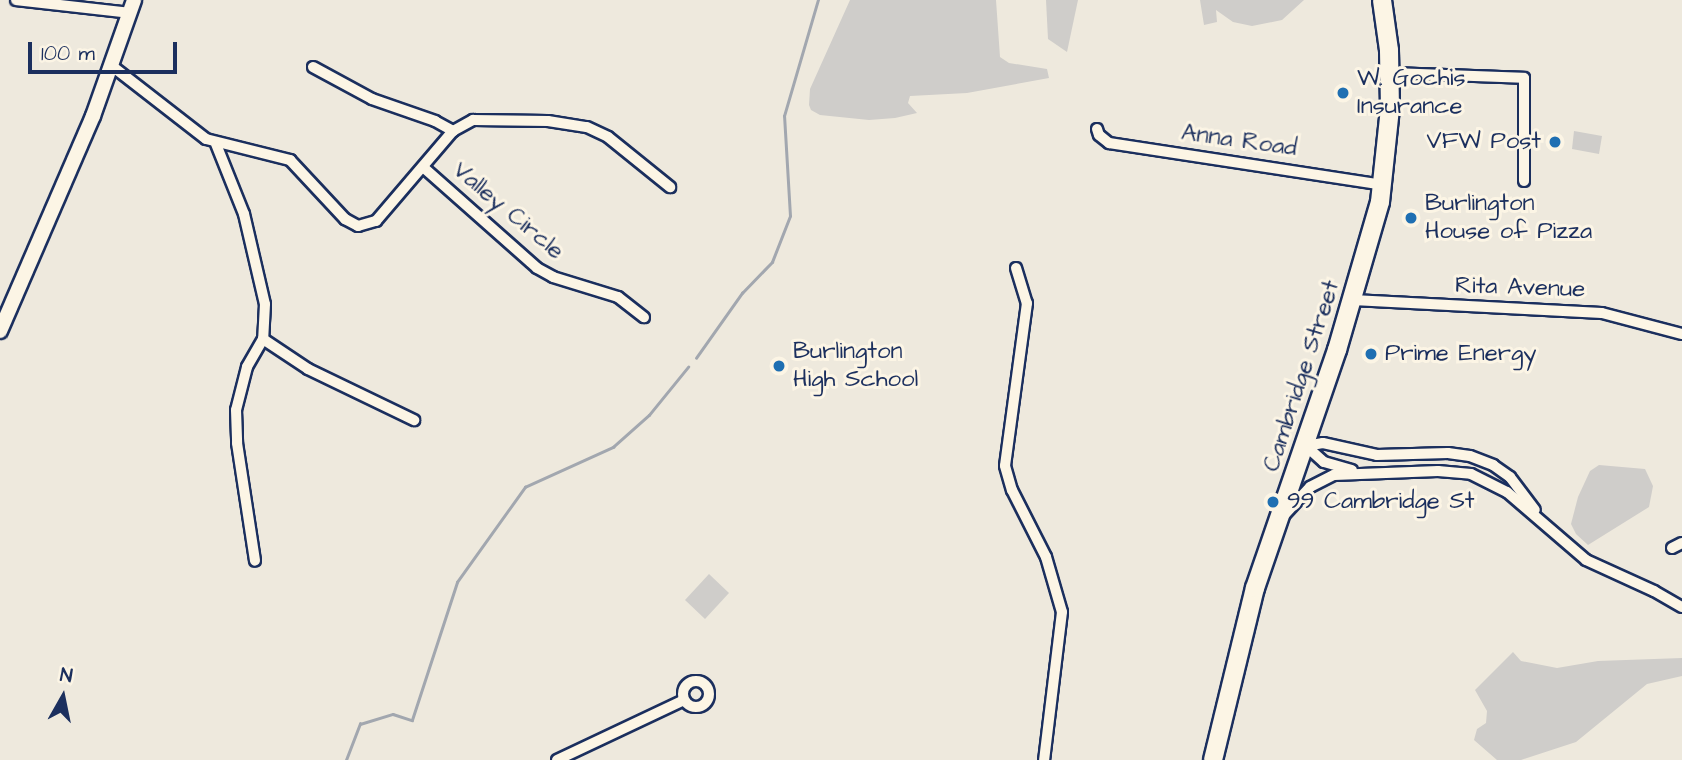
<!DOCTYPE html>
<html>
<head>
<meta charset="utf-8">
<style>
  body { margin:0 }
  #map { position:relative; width:1682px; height:760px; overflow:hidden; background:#eee9dd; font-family:"Architects Daughter",sans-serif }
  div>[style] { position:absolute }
  .green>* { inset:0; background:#cfcdca }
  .stream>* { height:2.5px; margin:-1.25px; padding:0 1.25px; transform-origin:1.25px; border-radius:1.25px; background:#a2a7af }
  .roads { filter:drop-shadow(2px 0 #1b2f5e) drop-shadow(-2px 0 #1b2f5e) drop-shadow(0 2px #1b2f5e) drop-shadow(0 -2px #1b2f5e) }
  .minor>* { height:10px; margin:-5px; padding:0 5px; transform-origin:5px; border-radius:5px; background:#fcf5e5 }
  .minor>.ring { margin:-5px; padding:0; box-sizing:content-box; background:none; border:10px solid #fcf5e5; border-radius:50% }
  .tertiary>* { height:14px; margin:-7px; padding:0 7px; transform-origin:7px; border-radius:7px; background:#fcf5e5 }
  .primary>* { height:18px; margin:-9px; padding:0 9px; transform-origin:9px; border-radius:9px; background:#fcf5e5 }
  .dots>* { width:19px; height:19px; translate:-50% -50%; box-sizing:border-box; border:4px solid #fcf5e5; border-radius:50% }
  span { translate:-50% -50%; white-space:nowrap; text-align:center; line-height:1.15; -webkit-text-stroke:6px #fcf5e5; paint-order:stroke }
  .poi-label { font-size:24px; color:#1b2f5e }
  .left { translate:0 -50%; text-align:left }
  .right { translate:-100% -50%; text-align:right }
  .street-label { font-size:24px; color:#1b2f5e }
  .north { position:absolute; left:28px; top:662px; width:70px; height:70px; -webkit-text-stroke:5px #fcf5e5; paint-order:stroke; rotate:9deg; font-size:19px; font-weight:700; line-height:28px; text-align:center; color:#1b2f5e }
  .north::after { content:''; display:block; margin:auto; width:24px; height:32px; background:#1b2f5e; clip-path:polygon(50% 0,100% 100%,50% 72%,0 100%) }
  .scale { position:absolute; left:28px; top:42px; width:149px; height:32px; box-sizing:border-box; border:4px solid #1b2f5e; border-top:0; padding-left:9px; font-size:21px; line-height:24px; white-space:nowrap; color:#1b2f5e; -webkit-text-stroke:5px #fcf5e5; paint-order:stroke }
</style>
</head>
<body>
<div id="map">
  <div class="green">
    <i style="clip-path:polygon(850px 0,996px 0,1000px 57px,1009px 63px,1047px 69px,1049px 78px,967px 93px,910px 96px,908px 103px,917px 113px,895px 118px,869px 120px,820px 115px,811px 110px,809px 105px,810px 89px)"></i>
    <i style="clip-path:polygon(1046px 0,1078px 0,1067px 52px,1048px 39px)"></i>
    <i style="clip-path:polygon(1200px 0,1304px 0,1282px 20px,1252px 26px,1233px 22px,1216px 10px,1217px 22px,1204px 25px)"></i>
    <i style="clip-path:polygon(1574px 131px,1602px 136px,1599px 154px,1572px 149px)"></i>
    <i style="clip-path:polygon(1599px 465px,1645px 469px,1653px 486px,1649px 507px,1588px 545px,1576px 534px,1571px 524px,1578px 497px,1590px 471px)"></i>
    <i style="clip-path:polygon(709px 574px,729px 593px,705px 619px,685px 600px)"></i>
    <i style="clip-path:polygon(1513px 652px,1521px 661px,1557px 668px,1598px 661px,1682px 658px,1682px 676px,1647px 684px,1576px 742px,1521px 760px,1497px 760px,1474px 740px,1477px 729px,1486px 723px,1487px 711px,1475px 690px)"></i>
  </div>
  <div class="stream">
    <i style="left:696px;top:358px;width:80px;rotate:-54.7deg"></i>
    <i style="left:742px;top:293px;width:43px;rotate:-45.9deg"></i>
    <i style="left:772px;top:262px;width:49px;rotate:-68.6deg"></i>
    <i style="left:790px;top:216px;width:100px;rotate:-93.4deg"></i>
    <i style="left:784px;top:116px;width:121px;rotate:-73.7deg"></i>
    <i style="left:346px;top:760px;width:39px;rotate:-69deg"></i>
    <i style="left:360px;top:724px;width:34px;rotate:-17deg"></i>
    <i style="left:393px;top:714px;width:20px;rotate:18deg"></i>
    <i style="left:412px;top:720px;width:145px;rotate:-71.9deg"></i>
    <i style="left:457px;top:582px;width:117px;rotate:-54.4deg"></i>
    <i style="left:525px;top:487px;width:97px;rotate:-24.4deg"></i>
    <i style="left:613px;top:447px;width:48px;rotate:-41.6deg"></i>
    <i style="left:649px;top:415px;width:62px;rotate:-50.9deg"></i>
  </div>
  <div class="roads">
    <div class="minor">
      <i style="left:16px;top:0;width:115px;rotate:6.5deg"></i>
      <i style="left:112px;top:66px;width:119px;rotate:37.8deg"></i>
      <i style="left:206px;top:139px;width:87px;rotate:14deg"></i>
      <i style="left:290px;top:160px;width:81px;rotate:47deg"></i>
      <i style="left:345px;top:219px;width:15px;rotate:28deg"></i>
      <i style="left:358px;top:226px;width:19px;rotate:-16deg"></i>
      <i style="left:376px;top:221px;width:118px;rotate:-49.5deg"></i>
      <i style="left:453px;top:131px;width:23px;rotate:-29deg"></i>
      <i style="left:473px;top:120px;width:75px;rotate:0.8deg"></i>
      <i style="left:548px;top:121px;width:39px;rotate:9deg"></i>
      <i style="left:587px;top:127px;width:23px;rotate:25deg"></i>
      <i style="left:608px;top:137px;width:80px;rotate:38.9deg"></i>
      <i style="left:313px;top:67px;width:67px;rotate:28.5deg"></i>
      <i style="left:372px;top:99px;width:67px;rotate:19.2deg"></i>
      <i style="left:435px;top:121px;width:21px;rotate:29deg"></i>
      <i style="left:1390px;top:73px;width:134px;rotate:2.1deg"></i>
      <i style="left:1524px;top:78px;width:103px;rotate:90deg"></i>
      <i style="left:1097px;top:129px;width:6px;rotate:72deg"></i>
      <i style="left:1099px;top:135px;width:13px;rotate:39deg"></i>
      <i style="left:1109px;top:143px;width:277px;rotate:8.7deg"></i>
      <i style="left:216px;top:144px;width:75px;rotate:68.2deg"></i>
      <i style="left:244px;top:214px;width:92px;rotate:76.9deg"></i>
      <i style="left:265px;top:304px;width:35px;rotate:93deg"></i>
      <i style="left:263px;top:339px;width:32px;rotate:120deg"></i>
      <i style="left:247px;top:367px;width:44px;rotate:104.3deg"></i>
      <i style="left:236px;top:410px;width:33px;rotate:88deg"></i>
      <i style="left:237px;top:443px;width:119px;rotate:81.3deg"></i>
      <i style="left:423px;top:167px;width:152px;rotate:41.5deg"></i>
      <i style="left:537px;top:268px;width:18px;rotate:29deg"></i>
      <i style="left:553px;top:277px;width:68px;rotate:17.1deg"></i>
      <i style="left:618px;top:297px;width:33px;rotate:38deg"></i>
      <i style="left:1016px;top:268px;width:37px;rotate:73deg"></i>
      <i style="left:1027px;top:303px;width:164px;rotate:97.7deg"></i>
      <i style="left:1005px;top:466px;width:25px;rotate:74deg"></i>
      <i style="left:1012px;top:490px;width:75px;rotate:63.1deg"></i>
      <i style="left:1046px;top:557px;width:57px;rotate:73.8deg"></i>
      <i style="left:1062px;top:612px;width:149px;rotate:96.9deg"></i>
      <i style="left:1353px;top:300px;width:249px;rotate:3deg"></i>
      <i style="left:1602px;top:313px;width:83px;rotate:14.7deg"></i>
      <i style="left:263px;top:339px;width:54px;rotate:33.7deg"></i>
      <i style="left:308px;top:369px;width:118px;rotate:25.7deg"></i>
      <i style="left:1306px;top:446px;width:17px;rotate:-10deg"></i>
      <i style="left:1323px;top:443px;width:55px;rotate:12.5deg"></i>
      <i style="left:1377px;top:455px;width:71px;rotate:-1.6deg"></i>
      <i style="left:1448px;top:453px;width:22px;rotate:8deg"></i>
      <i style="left:1470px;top:456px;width:25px;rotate:21deg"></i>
      <i style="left:1493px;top:465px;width:21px;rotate:35deg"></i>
      <i style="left:1510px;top:477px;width:41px;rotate:52.9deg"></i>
      <i style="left:1306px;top:446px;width:24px;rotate:42deg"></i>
      <i style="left:1324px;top:462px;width:29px;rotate:16deg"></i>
      <i style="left:1285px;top:514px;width:37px;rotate:-47deg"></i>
      <i style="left:1310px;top:487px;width:27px;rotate:-27deg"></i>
      <i style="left:1334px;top:475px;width:104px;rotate:-2.2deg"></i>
      <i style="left:1438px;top:471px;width:33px;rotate:5deg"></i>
      <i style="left:1471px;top:474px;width:40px;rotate:26.6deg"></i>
      <i style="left:1507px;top:492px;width:104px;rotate:40.7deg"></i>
      <i style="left:1586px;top:560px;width:75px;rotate:24.5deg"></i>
      <i style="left:1654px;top:591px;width:32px;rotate:30deg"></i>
      <i style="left:1672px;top:548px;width:11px;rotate:-27deg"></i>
      <i class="ring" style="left:683px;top:681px;width:16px;height:16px"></i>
      <i style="left:557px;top:760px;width:140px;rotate:-25.3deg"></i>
    </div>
    <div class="tertiary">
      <i style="left:0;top:331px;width:234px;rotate:-66.6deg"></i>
      <i style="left:93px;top:116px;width:123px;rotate:-70.5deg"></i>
    </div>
    <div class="primary">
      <i style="left:1213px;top:760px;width:177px;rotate:-76.3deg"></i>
      <i style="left:1255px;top:588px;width:252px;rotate:-71deg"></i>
      <i style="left:1337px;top:350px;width:154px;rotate:-73.8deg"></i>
      <i style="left:1380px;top:202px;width:95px;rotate:-83.9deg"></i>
      <i style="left:1390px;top:108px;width:58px;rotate:-91deg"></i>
      <i style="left:1389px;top:50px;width:50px;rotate:-98deg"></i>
    </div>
  </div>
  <div class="dots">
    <i style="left:1343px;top:93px;background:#1f6fb2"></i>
    <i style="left:1555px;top:142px;background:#1f6fb2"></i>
    <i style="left:1411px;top:218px;background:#1f6fb2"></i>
    <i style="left:1371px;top:354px;background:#1f6fb2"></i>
    <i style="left:779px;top:366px;background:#1f6fb2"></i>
    <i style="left:1273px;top:502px;background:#1f6fb2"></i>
  </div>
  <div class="poi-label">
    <span class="left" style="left:1357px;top:93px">W. Gochis<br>Insurance</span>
    <span class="right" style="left:1541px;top:142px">VFW Post</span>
    <span class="left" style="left:1425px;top:218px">Burlington<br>House of Pizza</span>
    <span class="left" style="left:793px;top:366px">Burlington<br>High School</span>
    <span class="left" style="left:1385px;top:354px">Prime Energy</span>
    <span class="left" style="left:1287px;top:502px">99 Cambridge St</span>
  </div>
  <div class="street-label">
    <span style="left:1239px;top:141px;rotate:8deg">Anna Road</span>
    <span style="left:508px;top:211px;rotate:40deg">Valley Circle</span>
    <span style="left:1520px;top:288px;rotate:2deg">Rita Avenue</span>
    <span style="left:1302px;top:376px;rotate:-72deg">Cambridge Street</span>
  </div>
  <div class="north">N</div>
  <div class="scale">100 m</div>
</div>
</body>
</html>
